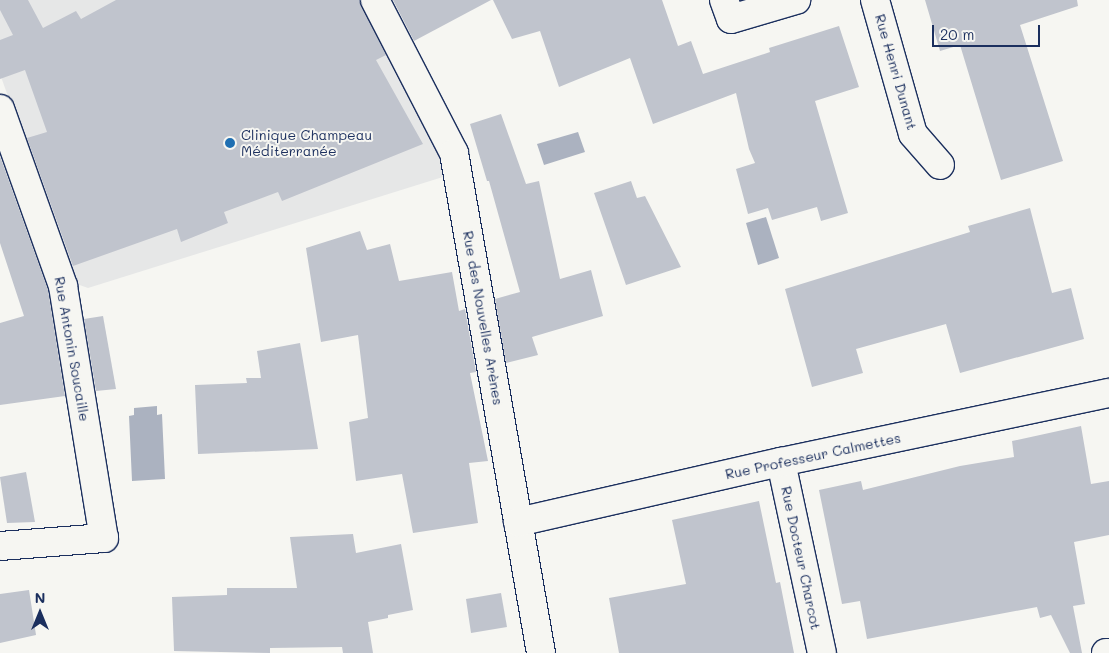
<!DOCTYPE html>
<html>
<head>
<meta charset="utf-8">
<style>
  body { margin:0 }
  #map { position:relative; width:1109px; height:653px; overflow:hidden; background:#f6f6f2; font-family:Mali,sans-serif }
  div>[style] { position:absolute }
  .built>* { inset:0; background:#e6e7e7 }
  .water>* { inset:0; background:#abb2c0 }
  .building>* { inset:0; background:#c0c4cd }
  .roads { filter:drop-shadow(1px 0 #1b2f5e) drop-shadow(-1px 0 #1b2f5e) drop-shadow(0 1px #1b2f5e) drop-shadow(0 -1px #1b2f5e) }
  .minor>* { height:28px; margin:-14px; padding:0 14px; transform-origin:14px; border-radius:14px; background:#f6f6f2 }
  .dots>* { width:14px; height:14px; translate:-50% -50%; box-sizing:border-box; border:2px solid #f6f6f2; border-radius:50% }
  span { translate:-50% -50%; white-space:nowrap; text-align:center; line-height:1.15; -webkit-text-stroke:4px #f6f6f2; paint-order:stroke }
  .street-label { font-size:14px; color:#1b2f5e }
  .poi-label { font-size:14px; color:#1b2f5e }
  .left { translate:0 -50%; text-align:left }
  .north { position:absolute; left:15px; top:588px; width:50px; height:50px; -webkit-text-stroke:4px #f6f6f2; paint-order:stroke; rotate:0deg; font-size:14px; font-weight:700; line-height:20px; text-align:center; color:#1b2f5e }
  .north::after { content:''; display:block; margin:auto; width:18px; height:22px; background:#1b2f5e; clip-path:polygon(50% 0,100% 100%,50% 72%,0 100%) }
  .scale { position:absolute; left:932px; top:25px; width:108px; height:22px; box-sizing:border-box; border:2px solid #1b2f5e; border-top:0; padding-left:6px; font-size:15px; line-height:18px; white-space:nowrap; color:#1b2f5e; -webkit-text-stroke:4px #f6f6f2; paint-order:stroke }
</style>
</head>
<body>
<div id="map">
  <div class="built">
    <i style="clip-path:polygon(0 0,358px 0,440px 156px,446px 176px,88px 288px,74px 283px,22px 130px,20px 130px,0 74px)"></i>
  </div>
  <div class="water">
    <i style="clip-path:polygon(578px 132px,585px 152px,544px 165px,537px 144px)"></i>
    <i style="clip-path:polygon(766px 217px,779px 258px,758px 265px,746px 223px)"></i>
    <i style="clip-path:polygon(157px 406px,157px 415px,162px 414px,165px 479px,132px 481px,129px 416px,134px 415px,134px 408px)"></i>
  </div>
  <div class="building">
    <i style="clip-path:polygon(0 0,28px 0,43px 28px,76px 11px,81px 19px,116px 0,359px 0,386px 55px,376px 60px,423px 144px,282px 201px,278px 192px,224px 212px,228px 223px,181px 242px,177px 229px,73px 266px,27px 138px,47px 132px,25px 70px,0 79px,0 40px,13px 35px,0 10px)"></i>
    <i style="clip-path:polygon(393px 0,491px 0,414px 41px)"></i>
    <i style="clip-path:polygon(493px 0,662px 0,678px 46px,691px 41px,703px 74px,770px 52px,769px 48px,839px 26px,859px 87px,815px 101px,848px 213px,821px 221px,817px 207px,772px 220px,768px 208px,748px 214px,736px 169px,755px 163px,749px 149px,736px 93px,653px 124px,630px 58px,559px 87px,540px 31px,512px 39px)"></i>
    <i style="clip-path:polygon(925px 0,1077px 0,1078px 6px,1020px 25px,1063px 161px,1001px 180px,960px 45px,940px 51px)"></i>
    <i style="clip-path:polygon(501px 114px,526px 184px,539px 181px,560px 279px,591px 270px,603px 316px,532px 337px,538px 355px,506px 363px,495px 299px,520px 292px,489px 181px,487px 181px,470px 124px)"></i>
    <i style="clip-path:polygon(0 156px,48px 290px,65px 396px,0 405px,0 323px,24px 316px,0 243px)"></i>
    <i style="clip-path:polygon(631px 181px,637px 198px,645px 196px,681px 267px,626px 285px,594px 193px)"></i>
    <i style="clip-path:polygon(1030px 208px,1052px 293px,1071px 288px,1084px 339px,960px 373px,946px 324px,856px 349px,863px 373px,812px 387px,785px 289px,970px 232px,968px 226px)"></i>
    <i style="clip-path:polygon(360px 231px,367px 250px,390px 244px,399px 281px,452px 272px,459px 311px,465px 309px,476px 372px,470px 373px,488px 461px,469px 463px,478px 523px,413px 533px,402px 474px,356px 481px,349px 422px,368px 418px,358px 335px,321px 342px,306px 248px)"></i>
    <i style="clip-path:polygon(103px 316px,116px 389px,96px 391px,84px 319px)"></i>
    <i style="clip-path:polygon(300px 343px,318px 449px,198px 454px,195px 385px,247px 383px,246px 378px,261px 378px,257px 351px)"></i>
    <i style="clip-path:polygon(1081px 426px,1091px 484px,1109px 481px,1109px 535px,1074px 542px,1085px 604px,1073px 606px,1082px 653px,1070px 653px,1051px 615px,1040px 618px,1037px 607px,867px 639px,860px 601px,842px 604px,819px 490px,861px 481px,863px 490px,960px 466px,1014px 457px,1012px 441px)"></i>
    <i style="clip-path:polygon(26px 472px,35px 522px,7px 523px,0 477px)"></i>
    <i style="clip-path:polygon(759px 501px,776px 583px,780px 582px,794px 653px,619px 653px,609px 598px,686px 584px,672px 520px)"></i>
    <i style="clip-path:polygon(353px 534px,356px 553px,401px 544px,413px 610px,388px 615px,388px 618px,368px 622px,373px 653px,343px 653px,342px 647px,270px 648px,270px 653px,174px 651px,172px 597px,227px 595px,227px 588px,297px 588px,290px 537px)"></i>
    <i style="clip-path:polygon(29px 590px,36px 635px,0 643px,0 594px)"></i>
    <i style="clip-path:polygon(501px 593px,507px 627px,471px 633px,466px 599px)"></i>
  </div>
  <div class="roads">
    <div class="minor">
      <i style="left:375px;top:0;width:172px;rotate:62.7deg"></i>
      <i style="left:454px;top:153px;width:508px;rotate:80.13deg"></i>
      <i style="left:724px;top:0;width:20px;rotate:70deg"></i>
      <i style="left:731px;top:19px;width:68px;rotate:-16.3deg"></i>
      <i style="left:875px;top:0;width:139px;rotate:74.2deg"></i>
      <i style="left:913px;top:134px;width:41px;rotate:48.9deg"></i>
      <i style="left:0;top:109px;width:188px;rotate:70.4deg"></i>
      <i style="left:63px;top:286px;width:255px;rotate:80.8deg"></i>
      <i style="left:104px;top:538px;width:104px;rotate:175.6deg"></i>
      <i style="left:781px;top:462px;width:195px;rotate:77.9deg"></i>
      <i style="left:518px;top:522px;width:270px;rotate:-12.9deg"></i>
      <i style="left:781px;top:462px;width:335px;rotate:-11.9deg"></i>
      <i style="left:1106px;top:653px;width:3px"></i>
    </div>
  </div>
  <div class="dots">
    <i style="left:230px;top:143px;background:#1f6fb2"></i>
  </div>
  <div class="street-label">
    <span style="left:896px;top:72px;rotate:74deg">Rue Henri Dunant</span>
    <span style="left:483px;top:318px;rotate:80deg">Rue des Nouvelles Arènes</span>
    <span style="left:72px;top:349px;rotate:80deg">Rue Antonin Soucaille</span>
    <span style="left:813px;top:456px;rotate:-12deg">Rue Professeur Calmettes</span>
    <span style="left:801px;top:558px;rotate:78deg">Rue Docteur Charcot</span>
  </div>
  <div class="poi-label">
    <span class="left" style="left:241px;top:143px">Clinique Champeau<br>Méditerranée</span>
  </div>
  <div class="north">N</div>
  <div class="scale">20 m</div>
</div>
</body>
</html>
